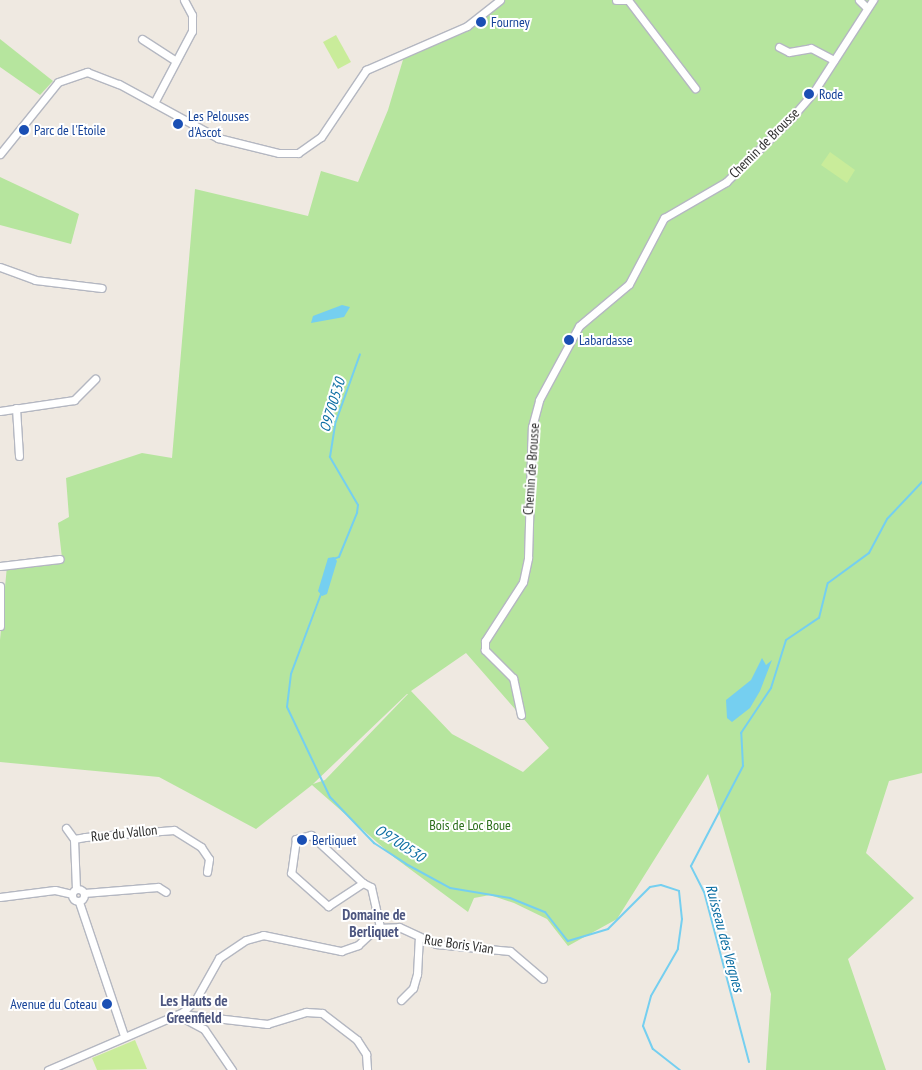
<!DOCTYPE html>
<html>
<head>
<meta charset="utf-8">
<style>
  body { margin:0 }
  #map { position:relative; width:922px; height:1070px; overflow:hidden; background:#efe9e1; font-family:"PT Sans Narrow",sans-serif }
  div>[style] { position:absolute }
  .green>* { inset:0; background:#b6e59e }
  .pitch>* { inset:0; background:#c9ec9a }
  .water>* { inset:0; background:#75cff0 }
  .stream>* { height:2px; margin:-1px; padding:0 1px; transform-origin:1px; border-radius:1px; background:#75cff0 }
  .roads { filter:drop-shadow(1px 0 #b4b7c1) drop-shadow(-1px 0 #b4b7c1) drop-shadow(0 1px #b4b7c1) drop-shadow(0 -1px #b4b7c1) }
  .street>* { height:7px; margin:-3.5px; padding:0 3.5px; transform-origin:3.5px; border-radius:3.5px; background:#fff }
  .street>.ring { margin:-3.5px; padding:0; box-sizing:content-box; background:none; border:7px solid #fff; border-radius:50% }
  .dots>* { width:14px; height:14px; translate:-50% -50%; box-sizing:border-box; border:2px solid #fff; border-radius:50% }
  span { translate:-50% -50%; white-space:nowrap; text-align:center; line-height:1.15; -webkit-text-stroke:4px #fff; paint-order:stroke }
  .transit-label { font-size:14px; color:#164399 }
  .left { translate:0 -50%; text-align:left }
  .right { translate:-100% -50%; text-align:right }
  .street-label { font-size:14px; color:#2e2e2e }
  .park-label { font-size:14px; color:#2c6e1b }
  .water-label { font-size:15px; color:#0d6fa3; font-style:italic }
  .neighbourhood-label { font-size:15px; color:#4d5680; font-weight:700 }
</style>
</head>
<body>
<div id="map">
  <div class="green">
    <i style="clip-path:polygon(evenodd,500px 0,922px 0,922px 773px,889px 781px,866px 853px,914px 898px,848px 959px,886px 1070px,766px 1070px,771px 994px,708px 774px,617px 919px,568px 946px,547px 919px,514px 903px,490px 895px,474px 898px,468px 912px,395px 858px,312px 785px,256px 829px,159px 777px,0 762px,0 640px,7px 566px,62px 558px,58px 523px,69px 517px,66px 478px,142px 453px,172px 458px,195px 189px,308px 216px,321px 171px,358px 182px,388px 110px,405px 53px,463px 29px,500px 0,466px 653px,549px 748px,523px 772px,452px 734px,411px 691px,466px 653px,500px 0,408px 694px,325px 780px,313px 784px,407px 694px,408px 694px)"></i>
    <i style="clip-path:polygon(0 39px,53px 81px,40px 95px,0 67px)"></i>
    <i style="clip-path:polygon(0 177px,79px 214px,71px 244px,0 225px)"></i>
  </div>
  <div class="pitch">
    <i style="clip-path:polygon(336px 35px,351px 62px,338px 69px,323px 42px)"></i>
    <i style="clip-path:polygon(830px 152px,855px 170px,847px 183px,821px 165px)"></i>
    <i style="clip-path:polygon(135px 1040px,147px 1069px,97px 1070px,92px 1058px)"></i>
  </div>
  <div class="water">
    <i style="clip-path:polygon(342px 305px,350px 307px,344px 317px,311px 323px,313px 316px)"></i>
    <i style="clip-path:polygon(334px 557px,337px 561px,327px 594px,322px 596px,318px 591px,328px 558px)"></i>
    <i style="clip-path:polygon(762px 658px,766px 665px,772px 660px,760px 691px,750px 708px,732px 722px,727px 718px,726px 700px,751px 680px)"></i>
  </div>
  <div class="stream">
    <i style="left:333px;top:559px;width:6px;rotate:-18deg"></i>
    <i style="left:339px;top:557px;width:48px;rotate:-67.8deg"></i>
    <i style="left:357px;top:513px;width:8px;rotate:-83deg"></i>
    <i style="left:358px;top:505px;width:56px;rotate:-120.3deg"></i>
    <i style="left:330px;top:457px;width:33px;rotate:-81deg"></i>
    <i style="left:335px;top:424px;width:74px;rotate:-70.3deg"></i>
    <i style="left:321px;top:594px;width:85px;rotate:110.6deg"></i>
    <i style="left:291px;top:674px;width:33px;rotate:97deg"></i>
    <i style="left:287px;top:707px;width:100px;rotate:64.5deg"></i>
    <i style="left:330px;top:797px;width:64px;rotate:46.3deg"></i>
    <i style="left:374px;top:843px;width:38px;rotate:33deg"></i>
    <i style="left:406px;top:864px;width:50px;rotate:28.6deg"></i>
    <i style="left:450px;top:888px;width:61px;rotate:9.5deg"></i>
    <i style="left:510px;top:898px;width:38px;rotate:22deg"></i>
    <i style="left:545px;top:912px;width:37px;rotate:52deg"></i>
    <i style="left:568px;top:941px;width:42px;rotate:-16.7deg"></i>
    <i style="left:608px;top:929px;width:59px;rotate:-45deg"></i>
    <i style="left:650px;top:887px;width:11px;rotate:-10deg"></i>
    <i style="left:661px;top:885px;width:19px;rotate:18deg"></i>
    <i style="left:679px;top:891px;width:28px;rotate:84deg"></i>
    <i style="left:682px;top:919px;width:30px;rotate:98deg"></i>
    <i style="left:678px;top:949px;width:54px;rotate:119.9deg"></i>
    <i style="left:651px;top:996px;width:31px;rotate:105deg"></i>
    <i style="left:643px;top:1026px;width:25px;rotate:67deg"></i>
    <i style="left:653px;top:1049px;width:34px;rotate:38deg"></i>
    <i style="left:749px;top:1062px;width:176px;rotate:-104.8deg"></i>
    <i style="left:704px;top:892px;width:29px;rotate:-117deg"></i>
    <i style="left:691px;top:866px;width:113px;rotate:-62.5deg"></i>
    <i style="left:743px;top:766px;width:33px;rotate:-93deg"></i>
    <i style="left:741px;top:733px;width:54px;rotate:-56.3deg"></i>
    <i style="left:771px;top:688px;width:50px;rotate:-72.6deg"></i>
    <i style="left:786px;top:640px;width:40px;rotate:-34deg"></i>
    <i style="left:819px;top:618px;width:36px;rotate:-76deg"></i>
    <i style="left:828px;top:583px;width:51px;rotate:-36.2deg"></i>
    <i style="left:869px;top:553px;width:38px;rotate:-62deg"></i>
    <i style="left:887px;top:519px;width:51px;rotate:-46.6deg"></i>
  </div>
  <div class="roads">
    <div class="street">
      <i style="left:616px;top:0;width:11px"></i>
      <i style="left:628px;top:0;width:111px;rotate:52.7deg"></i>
      <i style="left:859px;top:0;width:11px;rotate:45deg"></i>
      <i style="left:142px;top:39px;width:40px;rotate:32.9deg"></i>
      <i style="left:779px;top:47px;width:11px;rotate:27deg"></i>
      <i style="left:789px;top:52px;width:22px;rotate:-10deg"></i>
      <i style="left:811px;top:48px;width:26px;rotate:28deg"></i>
      <i style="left:154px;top:103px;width:81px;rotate:-62.2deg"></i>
      <i style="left:192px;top:31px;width:16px;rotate:-90deg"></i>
      <i style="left:192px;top:15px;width:17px;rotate:-118deg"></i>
      <i style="left:0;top:154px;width:92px;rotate:-51.1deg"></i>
      <i style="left:58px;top:82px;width:31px;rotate:-19deg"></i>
      <i style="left:87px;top:72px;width:34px;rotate:21deg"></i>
      <i style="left:119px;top:84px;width:113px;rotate:28.6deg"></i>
      <i style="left:218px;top:138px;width:63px;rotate:13.8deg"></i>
      <i style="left:279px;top:153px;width:19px"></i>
      <i style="left:298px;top:153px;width:28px;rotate:-35deg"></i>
      <i style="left:321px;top:137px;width:81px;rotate:-56.1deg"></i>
      <i style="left:366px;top:70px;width:110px;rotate:-23.5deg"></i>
      <i style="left:467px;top:26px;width:42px;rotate:-38.2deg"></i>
      <i style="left:0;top:267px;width:37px;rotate:20deg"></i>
      <i style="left:35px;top:280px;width:67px;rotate:6.8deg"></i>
      <i style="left:16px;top:408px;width:48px;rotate:86.4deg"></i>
      <i style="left:0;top:411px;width:75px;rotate:-8.5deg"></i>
      <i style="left:74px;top:400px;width:30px;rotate:-45deg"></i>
      <i style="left:0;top:566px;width:60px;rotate:-6.7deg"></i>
      <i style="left:0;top:586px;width:40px;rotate:90deg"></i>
      <i style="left:521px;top:715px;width:38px;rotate:-102deg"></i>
      <i style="left:513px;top:678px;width:40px;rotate:-135deg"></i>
      <i style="left:485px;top:650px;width:9px;rotate:-90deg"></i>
      <i style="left:485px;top:641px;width:70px;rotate:-57.2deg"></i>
      <i style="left:523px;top:582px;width:25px;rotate:-78deg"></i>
      <i style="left:528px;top:558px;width:131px;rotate:-88.3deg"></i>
      <i style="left:532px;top:427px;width:28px;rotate:-75deg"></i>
      <i style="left:539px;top:400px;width:84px;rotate:-61.6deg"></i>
      <i style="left:579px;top:326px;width:65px;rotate:-40deg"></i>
      <i style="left:629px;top:284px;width:75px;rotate:-62.1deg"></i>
      <i style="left:664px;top:218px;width:72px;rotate:-30.1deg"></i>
      <i style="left:726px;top:182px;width:93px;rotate:-44.6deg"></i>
      <i style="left:792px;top:117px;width:32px;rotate:-49deg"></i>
      <i style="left:813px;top:93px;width:111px;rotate:-57.2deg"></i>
      <i style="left:66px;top:828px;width:14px;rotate:54deg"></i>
      <i style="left:363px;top:883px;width:71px;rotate:-137.3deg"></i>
      <i style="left:311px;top:835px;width:16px;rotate:165deg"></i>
      <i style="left:296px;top:839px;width:34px;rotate:98deg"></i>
      <i style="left:291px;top:873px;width:50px;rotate:41.7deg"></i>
      <i style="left:328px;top:906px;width:42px;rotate:-33.3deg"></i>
      <i style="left:363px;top:883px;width:9px;rotate:27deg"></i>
      <i style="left:371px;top:887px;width:41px;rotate:77.3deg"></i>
      <i class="ring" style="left:72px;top:889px;width:5px;height:5px"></i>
      <i style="left:76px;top:889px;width:50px;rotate:-92.3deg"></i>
      <i style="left:74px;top:839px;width:11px;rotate:-10deg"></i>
      <i style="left:85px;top:837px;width:89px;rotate:-4.5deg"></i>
      <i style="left:174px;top:830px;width:32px;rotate:32deg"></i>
      <i style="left:201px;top:847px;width:14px;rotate:56deg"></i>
      <i style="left:209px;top:859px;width:13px;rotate:99deg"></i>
      <i style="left:84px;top:893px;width:74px;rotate:-4.6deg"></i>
      <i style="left:158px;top:887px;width:9px;rotate:32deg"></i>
      <i style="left:0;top:897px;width:55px;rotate:-7.3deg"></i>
      <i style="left:55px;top:890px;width:17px;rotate:13deg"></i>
      <i style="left:79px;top:902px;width:141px;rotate:71.4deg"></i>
      <i style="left:401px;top:1000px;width:17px;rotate:-45deg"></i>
      <i style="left:413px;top:988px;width:15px;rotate:-74deg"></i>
      <i style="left:417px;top:974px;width:34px;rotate:-87deg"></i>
      <i style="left:181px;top:1014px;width:87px;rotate:6.6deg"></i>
      <i style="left:267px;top:1024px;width:41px;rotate:-17.1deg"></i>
      <i style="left:306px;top:1012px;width:16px;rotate:4deg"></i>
      <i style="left:322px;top:1013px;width:44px;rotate:37.6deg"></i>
      <i style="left:357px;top:1040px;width:17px;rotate:57deg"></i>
      <i style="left:366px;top:1054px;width:16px;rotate:86deg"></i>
      <i style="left:183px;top:1018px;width:24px;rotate:28deg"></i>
      <i style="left:204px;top:1029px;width:50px;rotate:55.7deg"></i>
      <i style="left:48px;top:1070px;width:147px;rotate:-23.2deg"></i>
      <i style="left:183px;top:1012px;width:18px;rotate:-45deg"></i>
      <i style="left:196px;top:999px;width:47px;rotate:-60.7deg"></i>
      <i style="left:219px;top:958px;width:32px;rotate:-34deg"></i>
      <i style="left:246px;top:940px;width:18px;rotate:-16deg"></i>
      <i style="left:263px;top:935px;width:80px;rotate:11.6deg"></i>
      <i style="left:341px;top:951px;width:18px;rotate:-19deg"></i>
      <i style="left:358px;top:945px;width:25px;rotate:-43deg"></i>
      <i style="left:376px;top:928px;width:23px;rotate:-2deg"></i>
      <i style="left:399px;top:927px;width:41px;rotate:24.7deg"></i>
      <i style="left:436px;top:944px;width:74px;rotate:5.4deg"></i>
      <i style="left:510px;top:951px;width:43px;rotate:40.3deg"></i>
    </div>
  </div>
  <div class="dots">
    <i style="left:481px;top:22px;background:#1a4fb4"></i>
    <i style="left:809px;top:94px;background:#1a4fb4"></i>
    <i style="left:178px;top:124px;background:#1a4fb4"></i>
    <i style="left:24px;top:130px;background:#1a4fb4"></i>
    <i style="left:569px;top:340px;background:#1a4fb4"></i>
    <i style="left:302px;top:840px;background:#1a4fb4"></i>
    <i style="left:107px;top:1004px;background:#1a4fb4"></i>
  </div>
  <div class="transit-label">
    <span class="left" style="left:491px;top:22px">Fourney</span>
    <span class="left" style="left:819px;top:94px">Rode</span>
    <span class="left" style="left:188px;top:124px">Les Pelouses<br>d'Ascot</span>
    <span class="left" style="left:34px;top:130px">Parc de l'Etoile</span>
    <span class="left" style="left:579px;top:340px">Labardasse</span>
    <span class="left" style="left:312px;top:840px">Berliquet</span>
    <span class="right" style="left:97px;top:1004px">Avenue du Coteau</span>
  </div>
  <div class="street-label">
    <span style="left:764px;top:143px;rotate:-45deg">Chemin de Brousse</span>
    <span style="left:531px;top:469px;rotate:-86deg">Chemin de Brousse</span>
    <span style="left:124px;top:833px;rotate:-6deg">Rue du Vallon</span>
    <span style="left:459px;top:944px;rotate:8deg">Rue Boris Vian</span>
  </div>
  <div class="park-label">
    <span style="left:470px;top:825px">Bois de Loc Boue</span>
  </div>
  <div class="water-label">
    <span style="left:332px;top:405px;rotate:-73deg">O9700530</span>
    <span style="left:400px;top:843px;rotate:33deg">O9700530</span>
    <span style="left:725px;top:938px;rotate:75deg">Ruisseau des Vergnes</span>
  </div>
  <div class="neighbourhood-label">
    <span style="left:374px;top:923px">Domaine de<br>Berliquet</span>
    <span style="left:194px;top:1009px">Les Hauts de<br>Greenfield</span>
  </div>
</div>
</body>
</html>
